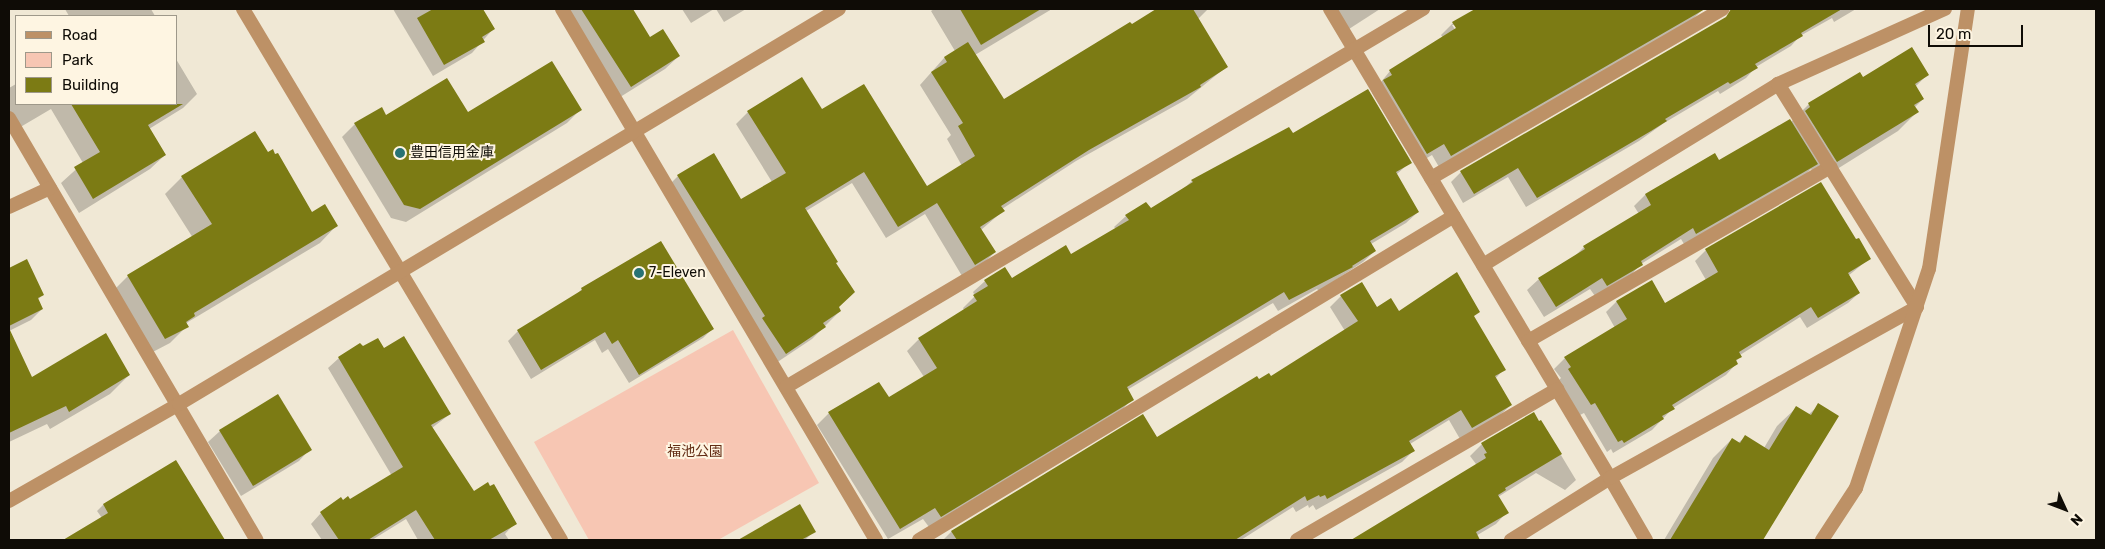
<!DOCTYPE html>
<html>
<head>
<meta charset="utf-8">
<style>
  body { margin:0 }
  #map { position:relative; width:2105px; height:549px; overflow:hidden; background:#f0e8d5; font-family:Rubik,"Noto Sans JP",sans-serif }
  div>[style] { position:absolute }
  .green>* { inset:0; background:#f7c6b3 }
  .shadow>* { inset:0; background:#0003 }
  .building>* { inset:0; background:#7c7b14 }
  .minor>* { height:14px; margin:-7px; padding:0 7px; transform-origin:7px; border-radius:7px; background:#bd9166 }
  .tertiary>* { height:14px; margin:-7px; padding:0 7px; transform-origin:7px; border-radius:7px; background:#bd9166 }
  .dots>* { width:14px; height:14px; translate:-50% -50%; box-sizing:border-box; border:2px solid #fef5e2; border-radius:50% }
  span { translate:-50% -50%; white-space:nowrap; text-align:center; line-height:1.15; -webkit-text-stroke:4px #fef5e2; paint-order:stroke }
  .poi-label { font-size:14px; color:#0f0c06 }
  .left { translate:0 -50%; text-align:left }
  .park-label { font-size:14px; color:#632c14 }
  .frame { position:absolute; inset:0; border:10px solid #0f0c06; pointer-events:none }
  .legend { position:absolute; left:15px; top:15px; width:162px; height:90px; box-sizing:border-box; background:#fef5e2; border:1px solid #9e988a; margin:0; padding:6px 9px; list-style:none; font-size:15px; color:#0f0c06 }
  .legend li { display:flex; align-items:center; gap:10px; height:25px }
  .legend b { width:25px; border:1px solid #9e988a }
  .north { position:absolute; left:2040px; top:484px; width:50px; height:50px; -webkit-text-stroke:4px #fef5e2; paint-order:stroke; rotate:133deg; font-size:14px; font-weight:700; line-height:20px; text-align:center; color:#0f0c06 }
  .north::after { content:''; display:block; margin:auto; width:18px; height:22px; background:#0f0c06; clip-path:polygon(50% 0,100% 100%,50% 72%,0 100%) }
  .scale { position:absolute; left:1928px; top:25px; width:95px; height:22px; box-sizing:border-box; border:2px solid #0f0c06; border-top:0; padding-left:6px; font-size:15px; line-height:18px; white-space:nowrap; color:#0f0c06; -webkit-text-stroke:4px #fef5e2; paint-order:stroke }
</style>
</head>
<body>
<div id="map">
  <div class="green">
    <i style="clip-path:polygon(733px 330px,819px 483px,718px 540px,589px 540px,534px 442px)"></i>
  </div>
  <div class="shadow">
    <i style="clip-path:polygon(65px 9px,151px 9px,155px 16px,69px 16px)"></i>
    <i style="clip-path:polygon(393px 9px,481px 9px,493px 29px,472px 53px,433px 76px)"></i>
    <i style="clip-path:polygon(560px 9px,632px 9px,650px 39px,679px 56px,665px 69px,617px 99px)"></i>
    <i style="clip-path:polygon(682px 9px,714px 9px,691px 23px)"></i>
    <i style="clip-path:polygon(716px 9px,746px 9px,724px 22px)"></i>
    <i style="clip-path:polygon(934px 9px,1052px 9px,975px 55px,1004px 101px,1158px 9px,1208px 9px,1198px 19px,1226px 67px,1187px 99px,1076px 161px,1002px 209px,1003px 211px,981px 230px,995px 252px,983px 264px,962px 276px,925px 214px,886px 238px,852px 183px,806px 211px,840px 311px,812px 339px,773px 365px,666px 188px,678px 176px,741px 201px,772px 182px,736px 124px,748px 112px,821px 111px,926px 188px,962px 166px,947px 139px,951px 135px,920px 85px,944px 58px,955px 51px,931px 11px)"></i>
    <i style="clip-path:polygon(1327px 9px,1380px 9px,1349px 29px)"></i>
    <i style="clip-path:polygon(evenodd,1478px 9px,1703px 9px,1692px 20px,1439px 167px,1432px 155px,1415px 165px,1372px 93px,1390px 71px,1443px 38px,1441px 35px,1453px 23px,1478px 9px,1452px 25px,1455px 25px,1458px 34px,1452px 25px)"></i>
    <i style="clip-path:polygon(1779px 9px,1856px 9px,1834px 22px,1832px 18px,1800px 36px,1791px 46px,1756px 67px,1746px 78px,1720px 94px,1718px 91px,1664px 123px,1639px 141px,1526px 207px,1508px 177px,1463px 203px,1451px 182px,1461px 172px,1781px 12px)"></i>
    <i style="clip-path:polygon(176px 59px,197px 94px,183px 108px,149px 129px,165px 155px,150px 169px,79px 213px,61px 183px,83px 163px,51px 109px,12px 132px,9px 126px,9px 88px,16px 84px,16px 104px,176px 104px)"></i>
    <i style="clip-path:polygon(1927px 75px,1915px 87px,1923px 99px,1914px 108px,1917px 112px,1898px 131px,1818px 181px,1811px 169px,1805px 175px,1684px 244px,1681px 239px,1641px 264px,1630px 276px,1595px 296px,1590px 289px,1544px 317px,1527px 290px,1539px 279px,1574px 257px,1584px 247px,1639px 214px,1634px 206px,1645px 195px,1714px 154px,1719px 161px,1790px 123px,1809px 104px,1862px 79px)"></i>
    <i style="clip-path:polygon(580px 110px,567px 123px,406px 222px,391px 218px,342px 137px,355px 124px,386px 116px)"></i>
    <i style="clip-path:polygon(1293px 134px,1410px 162px,1396px 175px,1418px 212px,1406px 223px,1371px 244px,1375px 251px,1363px 262px,1319px 291px,1317px 289px,1278px 311px,1273px 303px,1127px 390px,1132px 399px,1121px 411px,929px 527px,923px 519px,888px 539px,817px 425px,829px 413px,888px 399px,924px 377px,907px 351px,919px 339px,964px 310px,963px 308px,975px 296px,973px 292px,985px 281px,1012px 280px,1071px 255px,1116px 229px,1114px 227px,1126px 216px,1150px 210px,1183px 189px,1192px 181px)"></i>
    <i style="clip-path:polygon(267px 154px,312px 213px,337px 225px,320px 243px,188px 322px,186px 324px,187px 326px,170px 343px,147px 355px,111px 293px,128px 276px,193px 238px,165px 194px,182px 177px)"></i>
    <i style="clip-path:polygon(1821px 184px,1856px 241px,1870px 258px,1848px 276px,1859px 293px,1848px 303px,1807px 328px,1800px 317px,1740px 355px,1741px 356px,1735px 362px,1736px 364px,1726px 375px,1673px 408px,1652px 430px,1613px 453px,1611px 449px,1607px 452px,1584px 413px,1580px 415px,1558px 381px,1561px 378px,1554px 369px,1565px 358px,1615px 328px,1606px 312px,1616px 302px,1665px 305px,1706px 280px,1695px 261px,1706px 250px)"></i>
    <i style="clip-path:polygon(27px 261px,43px 295px,37px 300px,42px 309px,31px 320px,9px 331px,9px 270px)"></i>
    <i style="clip-path:polygon(582px 289px,713px 328px,703px 338px,629px 383px,608px 349px,602px 353px,595px 340px,531px 379px,508px 341px,518px 331px,574px 297px)"></i>
    <i style="clip-path:polygon(1341px 296px,1376px 309px,1399px 313px,1473px 317px,1504px 369px,1495px 379px,1511px 405px,1499px 416px,1460px 439px,1449px 420px,1410px 444px,1413px 451px,1402px 462px,1316px 510px,1313px 505px,1309px 508px,1308px 505px,1296px 512px,1293px 507px,1241px 540px,943px 540px,951px 532px,1143px 416px,1157px 438px,1258px 381px,1270px 378px,1345px 331px,1330px 307px)"></i>
    <i style="clip-path:polygon(362px 348px,384px 350px,450px 414px,432px 428px,473px 493px,515px 523px,505px 534px,509px 540px,418px 540px,406px 519px,372px 540px,322px 540px,311px 524px,321px 513px,350px 501px,392px 476px,328px 368px,339px 358px)"></i>
    <i style="clip-path:polygon(17px 349px,31px 379px,129px 375px,110px 394px,50px 429px,47px 424px,9px 442px,9px 353px)"></i>
    <i style="clip-path:polygon(1819px 405px,1837px 416px,1762px 540px,1664px 540px,1713px 458px,1732px 439px,1738px 443px,1745px 437px,1764px 448px,1777px 426px,1796px 408px,1808px 415px)"></i>
    <i style="clip-path:polygon(1534px 414px,1539px 423px,1541px 422px,1576px 480px,1565px 490px,1536px 473px,1498px 497px,1507px 512px,1496px 524px,1469px 540px,1353px 540px,1474px 467px,1476px 464px,1470px 456px,1482px 444px)"></i>
    <i style="clip-path:polygon(220px 431px,310px 449px,299px 461px,241px 496px,208px 442px)"></i>
    <i style="clip-path:polygon(176px 461px,223px 540px,88px 540px,83px 532px,102px 518px,97px 511px,103px 505px)"></i>
    <i style="clip-path:polygon(799px 506px,814px 531px,805px 540px,743px 540px)"></i>
  </div>
  <div class="building">
    <i style="clip-path:polygon(433px 9px,483px 9px,495px 29px,482px 37px,485px 42px,444px 65px,417px 18px)"></i>
    <i style="clip-path:polygon(581px 9px,633px 9px,650px 37px,663px 29px,680px 56px,631px 87px)"></i>
    <i style="clip-path:polygon(960px 9px,1041px 9px,981px 45px)"></i>
    <i style="clip-path:polygon(1156px 9px,1193px 9px,1228px 67px,1200px 85px,1201px 87px,1089px 150px,1001px 206px,1005px 211px,980px 227px,996px 252px,975px 265px,937px 203px,898px 227px,864px 172px,805px 208px,838px 262px,836px 263px,855px 292px,839px 307px,841px 311px,823px 323px,826px 327px,786px 354px,762px 318px,765px 316px,677px 175px,714px 153px,741px 199px,786px 173px,747px 111px,802px 77px,822px 109px,864px 84px,927px 186px,975px 156px,958px 126px,963px 123px,931px 72px,947px 62px,944px 57px,968px 42px,1004px 99px,1130px 22px,1132px 24px)"></i>
    <i style="clip-path:polygon(1475px 9px,1705px 9px,1451px 156px,1444px 144px,1427px 154px,1383px 80px,1392px 75px,1389px 70px,1456px 28px,1452px 22px)"></i>
    <i style="clip-path:polygon(1731px 9px,1842px 9px,1801px 33px,1803px 36px,1755px 64px,1758px 68px,1730px 84px,1728px 82px,1665px 119px,1667px 121px,1651px 131px,1537px 198px,1518px 168px,1474px 194px,1460px 171px,1726px 17px)"></i>
    <i style="clip-path:polygon(1912px 47px,1929px 75px,1915px 84px,1924px 99px,1914px 105px,1919px 112px,1837px 162px,1805px 111px,1810px 107px,1808px 103px,1860px 72px,1863px 77px)"></i>
    <i style="clip-path:polygon(552px 61px,582px 110px,420px 209px,404px 205px,354px 123px,382px 107px,386px 115px,447px 78px,468px 112px)"></i>
    <i style="clip-path:polygon(1368px 89px,1412px 163px,1396px 172px,1419px 212px,1370px 241px,1376px 251px,1352px 266px,1353px 267px,1289px 300px,1284px 292px,1127px 387px,1134px 400px,941px 517px,935px 508px,900px 529px,828px 412px,879px 382px,889px 397px,937px 368px,918px 338px,977px 301px,973px 295px,988px 286px,984px 280px,1005px 267px,1012px 278px,1066px 245px,1071px 254px,1129px 220px,1125px 215px,1146px 202px,1151px 208px,1193px 182px,1191px 180px,1289px 127px,1293px 133px)"></i>
    <i style="clip-path:polygon(71px 104px,183px 104px,148px 125px,166px 155px,93px 199px,74px 167px,100px 152px)"></i>
    <i style="clip-path:polygon(1790px 119px,1818px 164px,1696px 234px,1693px 228px,1641px 261px,1643px 265px,1607px 286px,1602px 278px,1556px 307px,1538px 278px,1585px 249px,1583px 246px,1651px 205px,1645px 194px,1715px 153px,1719px 160px)"></i>
    <i style="clip-path:polygon(255px 131px,268px 152px,273px 149px,275px 154px,278px 153px,312px 212px,325px 204px,338px 226px,194px 313px,195px 316px,186px 322px,189px 327px,165px 339px,127px 275px,212px 224px,181px 176px)"></i>
    <i style="clip-path:polygon(1821px 182px,1856px 239px,1859px 238px,1871px 259px,1848px 273px,1860px 293px,1818px 318px,1811px 307px,1739px 352px,1742px 357px,1736px 360px,1738px 364px,1672px 405px,1675px 409px,1662px 416px,1664px 419px,1624px 443px,1622px 440px,1618px 442px,1595px 403px,1591px 405px,1568px 369px,1571px 367px,1564px 357px,1627px 319px,1616px 301px,1652px 280px,1665px 303px,1718px 272px,1705px 249px)"></i>
    <i style="clip-path:polygon(661px 241px,714px 329px,639px 375px,618px 340px,612px 344px,605px 332px,541px 370px,517px 330px,582px 290px,581px 288px)"></i>
    <i style="clip-path:polygon(27px 259px,44px 295px,38px 298px,43px 309px,9px 326px,9px 268px)"></i>
    <i style="clip-path:polygon(1457px 272px,1480px 312px,1474px 316px,1506px 370px,1495px 376px,1512px 405px,1472px 428px,1461px 410px,1409px 441px,1415px 451px,1327px 499px,1325px 495px,1320px 497px,1319px 495px,1307px 501px,1305px 496px,1235px 540px,957px 540px,951px 531px,1143px 414px,1157px 437px,1257px 376px,1259px 379px,1269px 373px,1271px 376px,1358px 321px,1340px 295px,1362px 282px,1377px 307px,1391px 298px,1399px 311px)"></i>
    <i style="clip-path:polygon(9px 328px,32px 377px,106px 333px,130px 375px,69px 412px,66px 406px,9px 433px)"></i>
    <i style="clip-path:polygon(404px 336px,451px 414px,431px 425px,474px 491px,488px 482px,490px 486px,494px 484px,517px 524px,489px 540px,435px 540px,416px 510px,368px 540px,339px 540px,320px 512px,341px 497px,343px 500px,348px 496px,350px 499px,403px 467px,338px 357px,360px 343px,363px 346px,378px 338px,384px 348px)"></i>
    <i style="clip-path:polygon(278px 394px,312px 450px,253px 486px,219px 430px)"></i>
    <i style="clip-path:polygon(1818px 403px,1839px 416px,1763px 540px,1670px 540px,1732px 438px,1740px 443px,1745px 435px,1769px 450px,1796px 406px,1811px 415px)"></i>
    <i style="clip-path:polygon(1534px 412px,1539px 421px,1541px 420px,1562px 454px,1505px 488px,1506px 490px,1498px 495px,1509px 513px,1476px 532px,1480px 540px,1351px 540px,1486px 458px,1484px 454px,1487px 453px,1481px 443px)"></i>
    <i style="clip-path:polygon(176px 460px,225px 540px,63px 540px,108px 513px,103px 504px)"></i>
    <i style="clip-path:polygon(800px 504px,816px 532px,801px 540px,738px 540px)"></i>
  </div>
  <div class="minor">
    <i style="left:562px;top:9px;width:617px;rotate:59.4deg"></i>
    <i style="left:1330px;top:9px;width:546px;rotate:59.16deg"></i>
    <i style="left:1610px;top:478px;width:117px;rotate:147.9deg"></i>
    <i style="left:9px;top:118px;width:489px;rotate:59.6deg"></i>
    <i style="left:1431px;top:178px;width:337px;rotate:-30.1deg"></i>
    <i style="left:9px;top:207px;width:45px;rotate:-24.9deg"></i>
    <i style="left:1483px;top:265px;width:346px;rotate:-31.5deg"></i>
    <i style="left:1778px;top:84px;width:183px;rotate:-24.2deg"></i>
    <i style="left:1528px;top:341px;width:349px;rotate:-29.9deg"></i>
    <i style="left:786px;top:387px;width:741px;rotate:-30.69deg"></i>
    <i style="left:919px;top:540px;width:625px;rotate:-31.2deg"></i>
    <i style="left:1297px;top:540px;width:301px;rotate:-30.1deg"></i>
    <i style="left:1646px;top:540px;width:72px;rotate:-120.1deg"></i>
    <i style="left:1610px;top:478px;width:351px;rotate:-29.1deg"></i>
    <i style="left:1917px;top:307px;width:263px;rotate:-121.9deg"></i>
    <i style="left:1822px;top:540px;width:62px;rotate:-56.8deg"></i>
    <i style="left:1856px;top:488px;width:231px;rotate:-71.6deg"></i>
    <i style="left:1929px;top:269px;width:263px;rotate:-81.5deg"></i>
  </div>
  <div class="tertiary">
    <i style="left:243px;top:9px;width:619px;rotate:59.08deg"></i>
    <i style="left:9px;top:501px;width:196px;rotate:-29.7deg"></i>
    <i style="left:179px;top:404px;width:769px;rotate:-30.9deg"></i>
  </div>
  <div class="dots">
    <i style="left:400px;top:153px;background:#287274"></i>
    <i style="left:639px;top:273px;background:#287274"></i>
  </div>
  <div class="poi-label">
    <span class="left" style="left:410px;top:153px">豊田信用金庫</span>
    <span class="left" style="left:649px;top:273px">7-Eleven</span>
  </div>
  <div class="park-label">
    <span style="left:695px;top:452px">福池公園</span>
  </div>
  <div class="frame"></div>
  <ul class="legend">
  <li><b style="height:6px;background:#bd9166"></b>Road</li>
  <li><b style="height:14px;background:#f7c6b3"></b>Park</li>
  <li><b style="height:14px;background:#7c7b14"></b>Building</li>
  </ul>
  <div class="north">N</div>
  <div class="scale">20 m</div>
</div>
</body>
</html>
